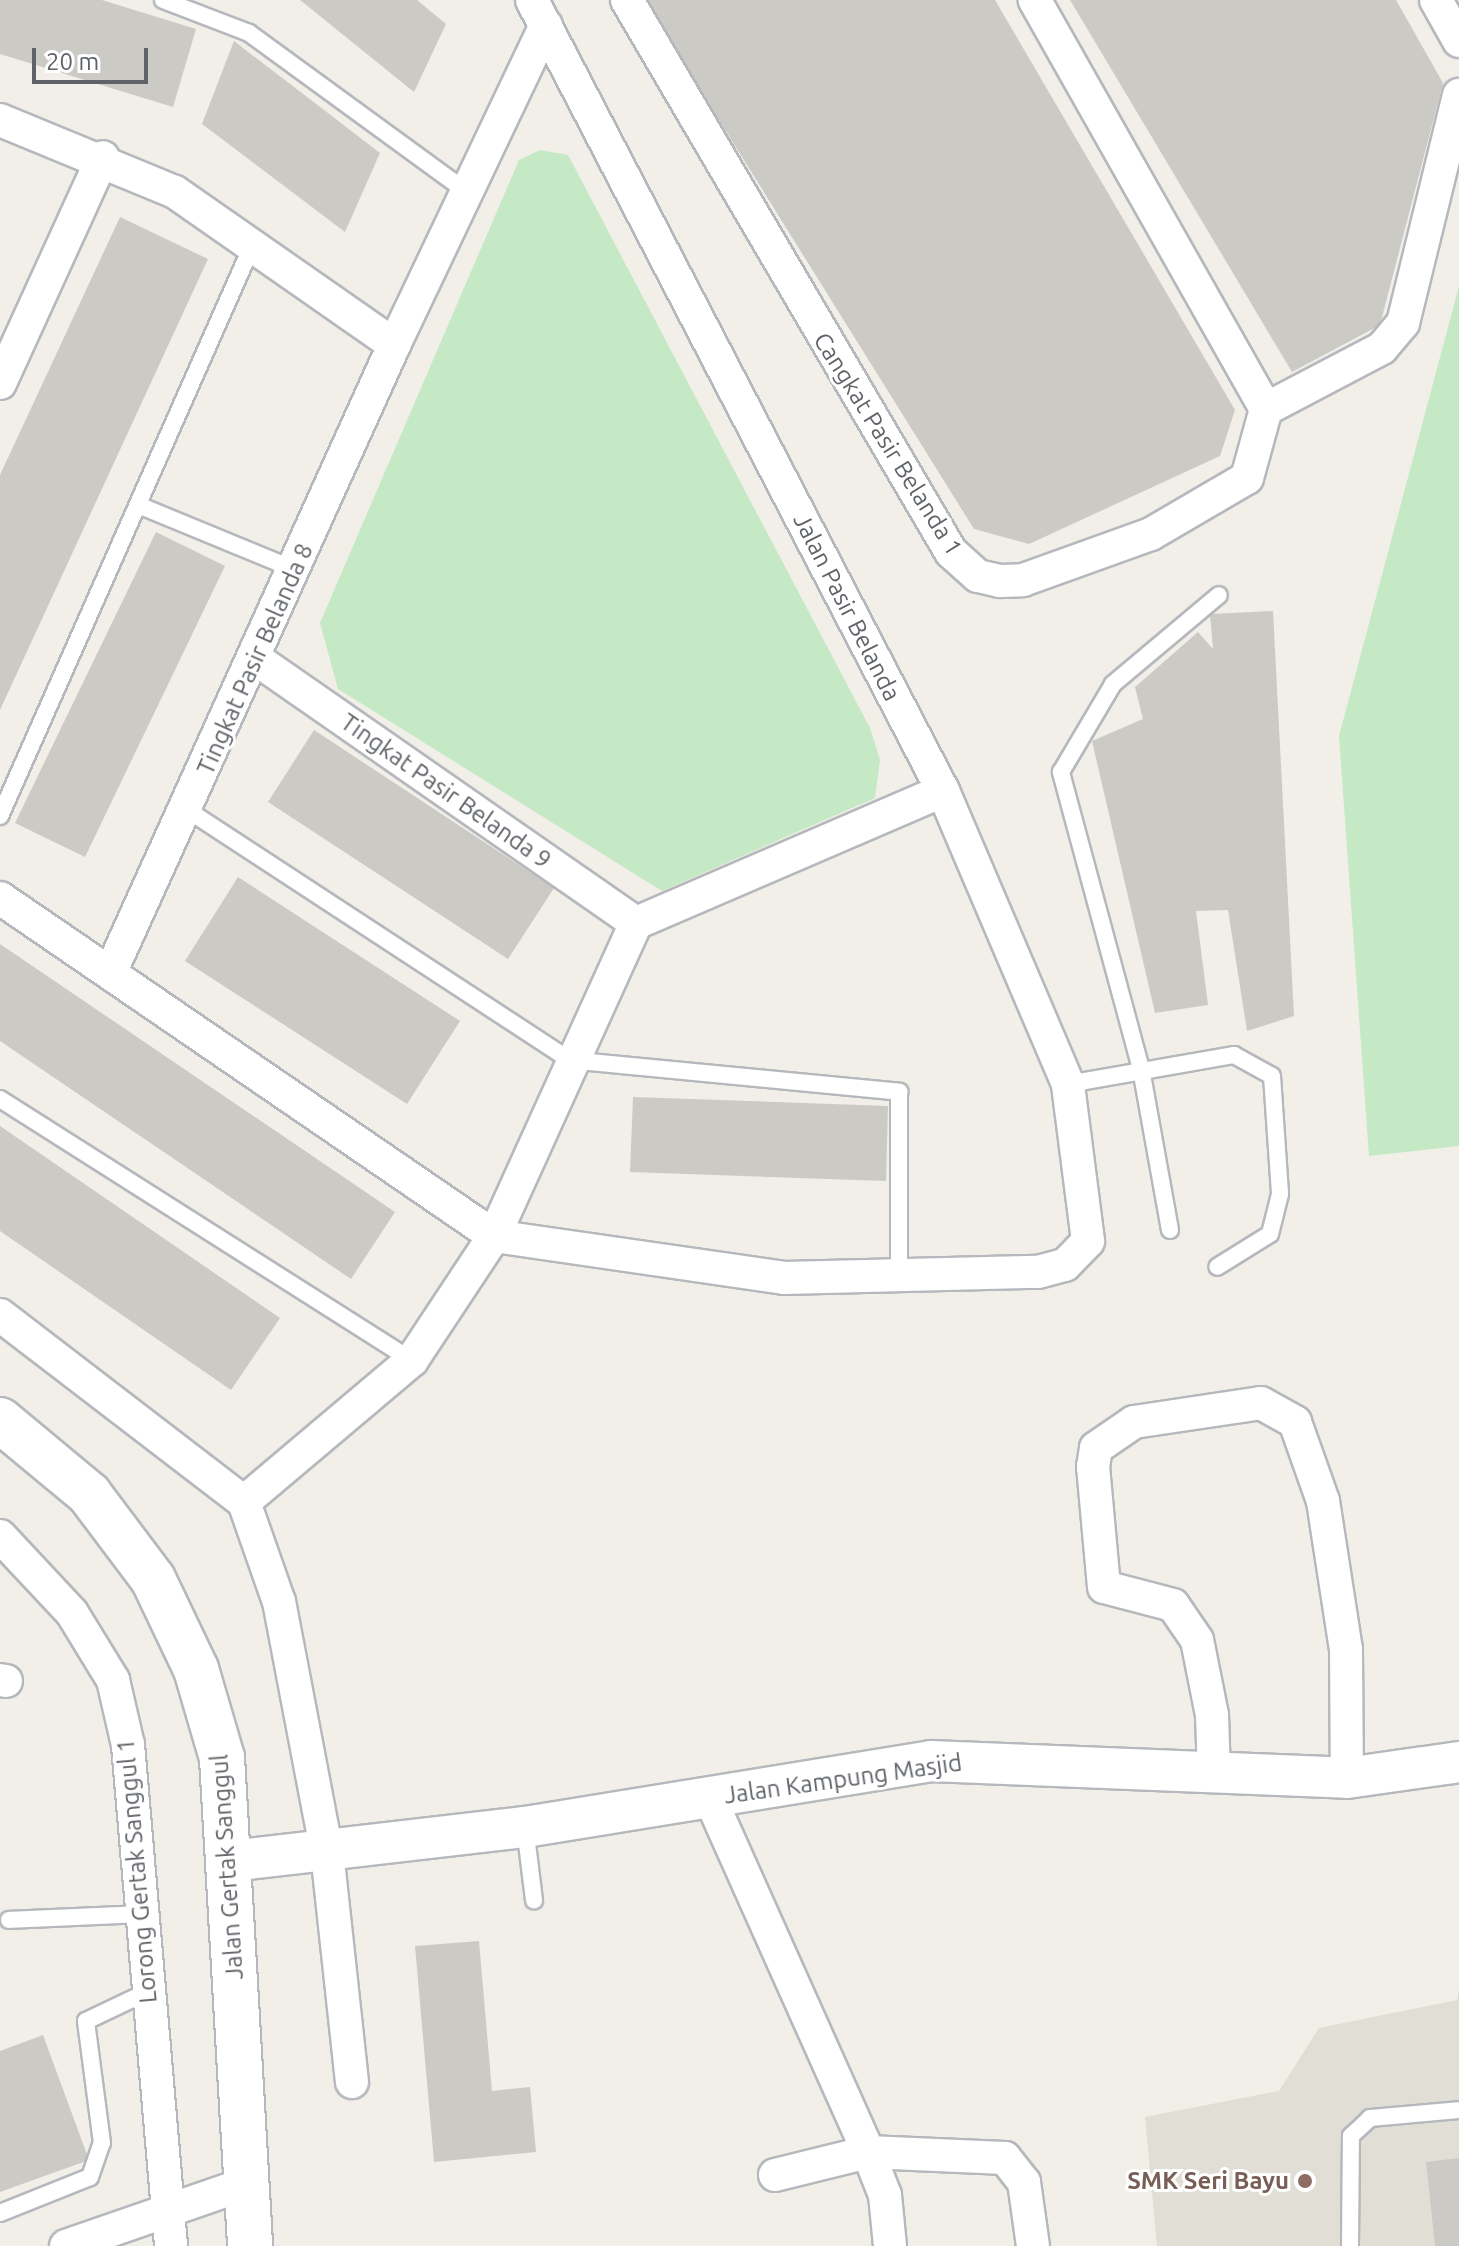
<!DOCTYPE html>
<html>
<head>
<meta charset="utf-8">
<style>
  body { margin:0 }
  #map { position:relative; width:1459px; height:2246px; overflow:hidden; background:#f1efe8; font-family:Ubuntu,sans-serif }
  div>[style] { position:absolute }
  .education>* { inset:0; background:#e1ded6 }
  .green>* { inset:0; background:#c5e8c5 }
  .building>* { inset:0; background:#cccac5 }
  .roads { filter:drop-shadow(2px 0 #b5b8bc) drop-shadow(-2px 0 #b5b8bc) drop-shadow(0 2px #b5b8bc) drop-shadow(0 -2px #b5b8bc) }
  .service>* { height:16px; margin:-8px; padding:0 8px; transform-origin:8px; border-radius:8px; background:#fff }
  .minor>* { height:32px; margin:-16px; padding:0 16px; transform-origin:16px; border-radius:16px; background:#fff }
  .tertiary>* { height:40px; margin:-20px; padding:0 20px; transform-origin:20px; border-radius:20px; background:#fff }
  .secondary>* { height:44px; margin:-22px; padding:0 22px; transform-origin:22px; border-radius:22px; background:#fff }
  .dots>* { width:22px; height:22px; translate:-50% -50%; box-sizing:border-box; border:4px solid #fff; border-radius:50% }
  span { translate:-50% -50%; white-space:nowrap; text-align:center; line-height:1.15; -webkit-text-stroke:6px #fff; paint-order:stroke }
  .street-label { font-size:24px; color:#5f6368 }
  .education-label { font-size:24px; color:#785e54; font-weight:700 }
  .right { translate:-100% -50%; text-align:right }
  .scale { position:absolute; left:32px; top:48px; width:116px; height:36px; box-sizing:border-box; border:4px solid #5f6368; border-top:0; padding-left:10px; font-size:24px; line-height:28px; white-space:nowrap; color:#5f6368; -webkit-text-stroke:6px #fff; paint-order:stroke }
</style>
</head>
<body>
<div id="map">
  <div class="education">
    <i style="clip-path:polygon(1459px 1989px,1459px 2246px,1157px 2246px,1145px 2117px,1279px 2091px,1319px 2028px,1457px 2000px)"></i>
  </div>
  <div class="green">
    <i style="clip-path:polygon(540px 150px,568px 155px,870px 728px,880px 760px,875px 798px,662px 891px,338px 689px,320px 623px,519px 160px)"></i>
    <i style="clip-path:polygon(1459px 286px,1459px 1146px,1369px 1156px,1339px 736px)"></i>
  </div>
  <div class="building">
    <i style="clip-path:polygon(0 0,102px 0,196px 29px,173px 107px,0 54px)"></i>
    <i style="clip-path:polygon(300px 0,417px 0,446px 24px,414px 92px)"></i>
    <i style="clip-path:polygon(644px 0,995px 0,1235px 410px,1220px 456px,1029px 544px,974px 529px)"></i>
    <i style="clip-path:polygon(1070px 0,1396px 0,1443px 83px,1380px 325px,1292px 372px)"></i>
    <i style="clip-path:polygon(234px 41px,380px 153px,345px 232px,202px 124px)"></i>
    <i style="clip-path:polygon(120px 217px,208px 259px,0 710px,0 475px)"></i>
    <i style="clip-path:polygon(156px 532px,225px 566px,85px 857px,15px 823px)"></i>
    <i style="clip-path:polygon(1273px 611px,1294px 1016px,1247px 1031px,1228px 910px,1196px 911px,1208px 1005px,1155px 1013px,1092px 741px,1143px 719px,1135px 687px,1198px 632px,1213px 649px,1210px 614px)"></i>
    <i style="clip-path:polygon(314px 730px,554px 888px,508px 959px,268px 802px)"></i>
    <i style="clip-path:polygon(238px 877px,460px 1021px,407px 1104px,185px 961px)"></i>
    <i style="clip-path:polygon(0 944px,395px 1212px,351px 1279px,0 1041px)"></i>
    <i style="clip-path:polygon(633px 1097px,888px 1106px,886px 1181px,630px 1172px)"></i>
    <i style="clip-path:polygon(0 1126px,280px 1318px,231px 1390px,0 1231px)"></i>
    <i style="clip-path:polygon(479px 1941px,492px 2091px,530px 2087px,536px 2152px,434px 2162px,415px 1946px)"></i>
    <i style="clip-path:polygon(43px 2035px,89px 2160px,0 2192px,0 2051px)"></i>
    <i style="clip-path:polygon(1459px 2158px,1459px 2246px,1435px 2246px,1426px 2162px)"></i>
  </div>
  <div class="roads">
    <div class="service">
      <i style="left:163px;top:0;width:92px;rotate:21deg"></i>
      <i style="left:249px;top:33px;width:270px;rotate:36.1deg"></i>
      <i style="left:138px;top:505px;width:171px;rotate:22.4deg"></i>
      <i style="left:186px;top:809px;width:458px;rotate:33.2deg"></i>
      <i style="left:569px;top:1060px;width:332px;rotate:5.5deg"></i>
      <i style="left:899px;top:1092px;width:179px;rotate:90deg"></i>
      <i style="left:0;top:816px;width:623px;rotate:-66.15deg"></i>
      <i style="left:1068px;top:1084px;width:169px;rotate:-9.9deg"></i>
      <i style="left:1234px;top:1055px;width:43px;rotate:28.9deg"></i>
      <i style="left:1272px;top:1076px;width:118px;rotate:86.1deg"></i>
      <i style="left:1280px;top:1194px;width:41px;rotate:104deg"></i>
      <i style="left:1270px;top:1234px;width:62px;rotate:148.1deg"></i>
      <i style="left:0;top:1099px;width:488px;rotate:32.4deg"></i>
      <i style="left:1170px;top:1230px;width:164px;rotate:-100.2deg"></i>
      <i style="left:1141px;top:1069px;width:308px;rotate:-105.1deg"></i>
      <i style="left:1061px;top:772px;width:102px;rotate:-59.4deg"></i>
      <i style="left:1113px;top:684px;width:138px;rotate:-40deg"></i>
      <i style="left:525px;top:1827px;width:74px;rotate:83deg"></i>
      <i style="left:9px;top:1920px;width:132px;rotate:-2.6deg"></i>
      <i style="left:0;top:2213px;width:97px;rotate:-21.8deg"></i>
      <i style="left:90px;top:2177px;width:36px;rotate:-71deg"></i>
      <i style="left:102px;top:2143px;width:123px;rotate:-97.5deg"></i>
      <i style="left:86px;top:2021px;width:68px;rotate:-25.4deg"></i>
      <i style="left:1350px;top:2246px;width:110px;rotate:-89.5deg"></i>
      <i style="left:1351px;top:2136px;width:26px;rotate:-43deg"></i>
      <i style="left:1370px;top:2118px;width:89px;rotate:-5.1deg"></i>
    </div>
    <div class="minor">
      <i style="left:627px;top:0;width:640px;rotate:59.59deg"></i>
      <i style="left:951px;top:552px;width:36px;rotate:42deg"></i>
      <i style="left:978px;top:576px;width:23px;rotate:13deg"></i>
      <i style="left:1000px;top:581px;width:23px;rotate:-2deg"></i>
      <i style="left:1023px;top:580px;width:136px;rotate:-19.8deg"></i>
      <i style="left:1151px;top:534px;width:111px;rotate:-30.3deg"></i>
      <i style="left:1247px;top:478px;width:72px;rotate:-74.6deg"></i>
      <i style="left:1266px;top:409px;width:470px;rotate:-119.5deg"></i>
      <i style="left:1436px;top:0;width:47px;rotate:60.7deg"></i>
      <i style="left:0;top:120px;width:189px;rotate:22.4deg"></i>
      <i style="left:175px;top:192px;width:267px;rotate:34.9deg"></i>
      <i style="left:394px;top:345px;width:354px;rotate:-64.6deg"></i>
      <i style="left:0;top:383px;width:248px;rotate:-65.5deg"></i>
      <i style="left:1266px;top:409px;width:131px;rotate:-27.7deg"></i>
      <i style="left:1382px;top:348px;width:33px;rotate:-50deg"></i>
      <i style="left:1403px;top:323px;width:235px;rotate:-76.2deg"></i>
      <i style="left:256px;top:659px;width:463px;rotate:34.8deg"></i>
      <i style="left:0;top:898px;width:599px;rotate:34.38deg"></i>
      <i style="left:494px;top:1236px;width:293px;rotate:8.2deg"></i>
      <i style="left:784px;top:1278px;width:254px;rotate:-1.4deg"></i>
      <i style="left:1038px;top:1272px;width:28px;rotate:-15deg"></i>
      <i style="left:1065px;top:1265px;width:33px;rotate:-46deg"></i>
      <i style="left:1088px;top:1241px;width:158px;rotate:-97.3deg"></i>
      <i style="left:1068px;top:1084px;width:319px;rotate:-113.1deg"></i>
      <i style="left:943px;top:791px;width:891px;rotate:-117.46deg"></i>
      <i style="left:111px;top:971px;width:687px;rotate:-65.67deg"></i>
      <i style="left:0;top:1315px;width:307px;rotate:37.5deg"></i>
      <i style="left:0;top:1536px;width:105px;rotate:46.9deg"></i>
      <i style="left:72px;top:1613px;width:79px;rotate:58.5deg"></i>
      <i style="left:113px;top:1680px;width:67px;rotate:77deg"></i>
      <i style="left:128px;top:1745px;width:503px;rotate:85.09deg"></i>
      <i style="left:0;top:1680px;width:6px;rotate:9deg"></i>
      <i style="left:1214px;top:1775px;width:60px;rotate:-91.9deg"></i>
      <i style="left:1212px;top:1715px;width:76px;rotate:-101.3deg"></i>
      <i style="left:1197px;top:1640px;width:42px;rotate:-124.4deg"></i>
      <i style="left:1173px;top:1605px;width:71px;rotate:-165.4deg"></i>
      <i style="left:1104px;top:1587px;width:121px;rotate:-95.2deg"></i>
      <i style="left:1093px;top:1467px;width:19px;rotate:-81deg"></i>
      <i style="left:1096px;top:1448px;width:46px;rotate:-34.4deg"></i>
      <i style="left:1134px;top:1422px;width:128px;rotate:-8.5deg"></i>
      <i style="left:1261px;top:1403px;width:39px;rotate:29deg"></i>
      <i style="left:1295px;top:1422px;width:84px;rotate:70.5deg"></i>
      <i style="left:1323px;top:1501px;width:150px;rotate:81.2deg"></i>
      <i style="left:1346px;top:1649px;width:129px;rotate:89.6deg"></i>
      <i style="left:710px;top:1798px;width:388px;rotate:65.9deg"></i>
      <i style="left:868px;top:2152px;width:46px;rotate:68.4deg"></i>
      <i style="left:885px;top:2195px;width:51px;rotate:84.4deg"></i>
      <i style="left:352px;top:2082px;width:230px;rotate:-96.2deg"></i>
      <i style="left:327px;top:1853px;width:256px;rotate:-100.8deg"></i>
      <i style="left:279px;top:1602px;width:106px;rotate:-109.3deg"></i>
      <i style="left:244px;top:1502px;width:220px;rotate:-40.2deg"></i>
      <i style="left:412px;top:1360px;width:149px;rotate:-56.5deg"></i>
      <i style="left:494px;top:1236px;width:344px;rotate:-65.6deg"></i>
      <i style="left:636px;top:923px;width:334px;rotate:-23.3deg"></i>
      <i style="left:775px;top:2175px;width:96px;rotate:-13.9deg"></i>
      <i style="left:868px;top:2152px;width:137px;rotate:2.5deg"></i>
      <i style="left:1005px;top:2158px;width:31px;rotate:52deg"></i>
      <i style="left:1024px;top:2182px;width:65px;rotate:82deg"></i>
      <i style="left:66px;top:2246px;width:189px;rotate:-19.1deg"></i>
    </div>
    <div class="tertiary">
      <i style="left:230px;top:1861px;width:297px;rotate:-6.6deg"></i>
      <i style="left:525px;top:1827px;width:411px;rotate:-9.2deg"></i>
      <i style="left:931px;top:1761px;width:416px;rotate:2.3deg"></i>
      <i style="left:1347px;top:1778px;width:113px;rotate:-8.1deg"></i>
    </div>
    <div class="secondary">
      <i style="left:0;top:1420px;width:116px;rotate:39.7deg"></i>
      <i style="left:89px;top:1494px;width:106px;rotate:53deg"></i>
      <i style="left:153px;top:1579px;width:100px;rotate:64.5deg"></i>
      <i style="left:196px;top:1669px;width:93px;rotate:73.7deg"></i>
      <i style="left:222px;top:1758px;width:489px;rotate:86.7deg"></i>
    </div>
  </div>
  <div class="dots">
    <i style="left:1305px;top:2181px;background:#8d6e63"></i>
  </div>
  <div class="street-label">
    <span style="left:888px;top:444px;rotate:58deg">Cangkat Pasir Belanda 1</span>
    <span style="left:847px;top:607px;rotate:63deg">Jalan Pasir Belanda</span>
    <span style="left:255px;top:659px;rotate:-66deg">Tingkat Pasir Belanda 8</span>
    <span style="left:446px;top:791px;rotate:35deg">Tingkat Pasir Belanda 9</span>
    <span style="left:843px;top:1779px;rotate:-8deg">Jalan Kampung Masjid</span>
    <span style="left:227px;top:1867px;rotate:-94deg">Jalan Gertak Sanggul</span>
    <span style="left:137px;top:1871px;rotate:-95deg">Lorong Gertak Sanggul 1</span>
  </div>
  <div class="education-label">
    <span class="right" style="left:1289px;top:2181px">SMK Seri Bayu</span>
  </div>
  <div class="scale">20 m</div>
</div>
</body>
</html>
